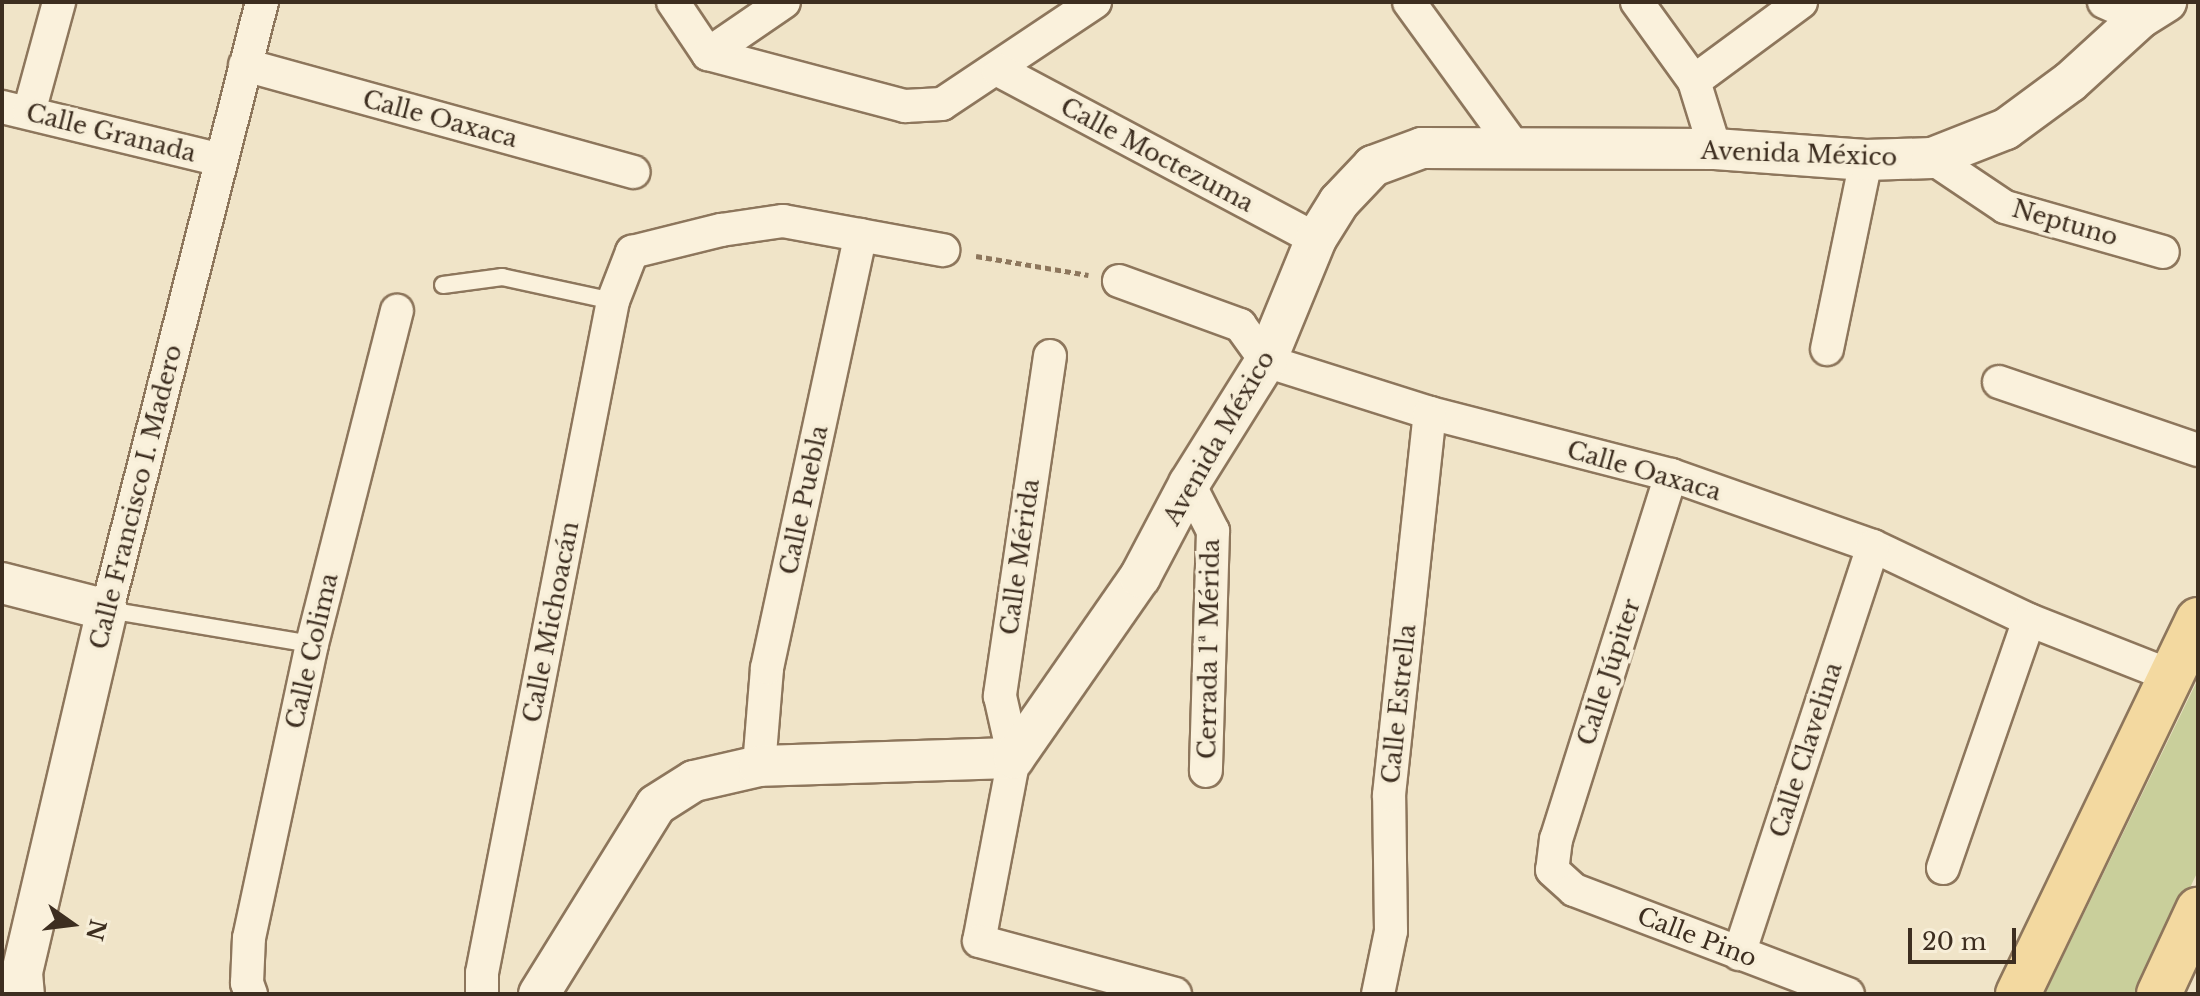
<!DOCTYPE html>
<html>
<head>
<meta charset="utf-8">
<style>
  body { margin:0 }
  #map { position:relative; width:2200px; height:996px; overflow:hidden; background:#f0e4c8; font-family:"Libre Baskerville",serif }
  div>[style] { position:absolute }
  .green>* { inset:0; background:#c9cf9b }
  .path>* { height:5px; margin-top:-2.5px; transform-origin:0; background:repeating-linear-gradient(90deg,#8d765c 0 6px,transparent 0 10px) }
  .roads { filter:drop-shadow(2px 0 #8d765c) drop-shadow(-2px 0 #8d765c) drop-shadow(0 2px #8d765c) drop-shadow(0 -2px #8d765c) }
  .service>* { height:16px; margin:-8px; padding:0 8px; transform-origin:8px; border-radius:8px; background:#faf1dc }
  .minor>* { height:32px; margin:-16px; padding:0 16px; transform-origin:16px; border-radius:16px; background:#faf1dc }
  .tertiary>* { height:40px; margin:-20px; padding:0 20px; transform-origin:20px; border-radius:20px; background:#faf1dc }
  .primary>* { height:44px; margin:-22px; padding:0 22px; transform-origin:22px; border-radius:22px; background:#f3d9a0 }
  span { translate:-50% -50%; white-space:nowrap; text-align:center; line-height:1.15; -webkit-text-stroke:7px #f7eed8; paint-order:stroke }
  .street-label { font-size:24px; color:#3d2e20 }
  .frame { position:absolute; inset:0; border:4px solid #3d2e20; pointer-events:none }
  .north { position:absolute; left:32px; top:884px; width:80px; height:80px; -webkit-text-stroke:6px #f7eed8; paint-order:stroke; rotate:104deg; font-size:22px; font-weight:700; line-height:32px; text-align:center; color:#3d2e20 }
  .north::after { content:''; display:block; margin:auto; width:28px; height:36px; background:#3d2e20; clip-path:polygon(50% 0,100% 100%,50% 72%,0 100%) }
  .scale { position:absolute; left:1908px; top:928px; width:108px; height:36px; box-sizing:border-box; border:4px solid #3d2e20; border-top:0; padding-left:10px; font-size:24px; line-height:28px; white-space:nowrap; color:#3d2e20; -webkit-text-stroke:6px #f7eed8; paint-order:stroke }
</style>
</head>
<body>
<div id="map">
  <div class="green">
    <i style="clip-path:polygon(2198px 679px,2198px 871px,2139px 994px,2045px 994px)"></i>
  </div>
  <div class="path">
    <i style="left:976px;top:256px;width:114px;rotate:9.6deg"></i>
  </div>
  <div class="roads">
    <div class="service">
      <i style="left:443px;top:285px;width:60px;rotate:-7.7deg"></i>
      <i style="left:502px;top:277px;width:114px;rotate:12.2deg"></i>
      <i style="left:108px;top:610px;width:207px;rotate:9.5deg"></i>
    </div>
    <div class="minor">
      <i style="left:673px;top:2px;width:63px;rotate:56.1deg"></i>
      <i style="left:708px;top:54px;width:204px;rotate:14.8deg"></i>
      <i style="left:905px;top:106px;width:37px;rotate:-3deg"></i>
      <i style="left:942px;top:104px;width:184px;rotate:-33.7deg"></i>
      <i style="left:1409px;top:2px;width:180px;rotate:54deg"></i>
      <i style="left:1637px;top:2px;width:97px;rotate:54.2deg"></i>
      <i style="left:1694px;top:81px;width:71px;rotate:72.8deg"></i>
      <i style="left:2104px;top:2px;width:39px;rotate:24deg"></i>
      <i style="left:708px;top:54px;width:92px;rotate:-34.4deg"></i>
      <i style="left:245px;top:65px;width:403px;rotate:15.4deg"></i>
      <i style="left:998px;top:70px;width:360px;rotate:28deg"></i>
      <i style="left:1694px;top:81px;width:133px;rotate:-36.4deg"></i>
      <i style="left:2px;top:107px;width:225px;rotate:13.6deg"></i>
      <i style="left:29px;top:112px;width:114px;rotate:-74.7deg"></i>
      <i style="left:1932px;top:158px;width:88px;rotate:33.9deg"></i>
      <i style="left:2005px;top:207px;width:164px;rotate:15.9deg"></i>
      <i style="left:1119px;top:281px;width:129px;rotate:20deg"></i>
      <i style="left:1240px;top:325px;width:44px;rotate:54.2deg"></i>
      <i style="left:1266px;top:361px;width:172px;rotate:17.6deg"></i>
      <i style="left:1430px;top:413px;width:249px;rotate:14.4deg"></i>
      <i style="left:1671px;top:475px;width:214px;rotate:19.4deg"></i>
      <i style="left:1873px;top:546px;width:173px;rotate:25.4deg"></i>
      <i style="left:2029px;top:620px;width:153px;rotate:21.5deg"></i>
      <i style="left:1827px;top:349px;width:193px;rotate:-78.3deg"></i>
      <i style="left:1050px;top:356px;width:344px;rotate:98.4deg"></i>
      <i style="left:1000px;top:696px;width:64px;rotate:77.3deg"></i>
      <i style="left:1014px;top:758px;width:186px;rotate:100.8deg"></i>
      <i style="left:979px;top:941px;width:203px;rotate:15.1deg"></i>
      <i style="left:1999px;top:382px;width:210px;rotate:18.9deg"></i>
      <i style="left:1671px;top:475px;width:382px;rotate:107.5deg"></i>
      <i style="left:1556px;top:839px;width:31px;rotate:97deg"></i>
      <i style="left:1552px;top:870px;width:30px;rotate:42deg"></i>
      <i style="left:1574px;top:890px;width:293px;rotate:20.8deg"></i>
      <i style="left:1189px;top:484px;width:53px;rotate:62.9deg"></i>
      <i style="left:1213px;top:531px;width:240px;rotate:91.7deg"></i>
      <i style="left:107px;top:610px;width:627px;rotate:-75.7deg"></i>
      <i style="left:759px;top:766px;width:98px;rotate:-85.3deg"></i>
      <i style="left:767px;top:668px;width:443px;rotate:-77.8deg"></i>
      <i style="left:1943px;top:868px;width:262px;rotate:-70.9deg"></i>
      <i style="left:1739px;top:954px;width:429px;rotate:-71.8deg"></i>
      <i style="left:251px;top:994px;width:12px;rotate:-110deg"></i>
      <i style="left:247px;top:983px;width:45px;rotate:-87.5deg"></i>
      <i style="left:249px;top:938px;width:301px;rotate:-77.9deg"></i>
      <i style="left:312px;top:644px;width:344px;rotate:-75.7deg"></i>
      <i style="left:482px;top:994px;width:21px;rotate:-90deg"></i>
      <i style="left:482px;top:973px;width:685px;rotate:-78.97deg"></i>
      <i style="left:613px;top:301px;width:53px;rotate:-68.8deg"></i>
      <i style="left:632px;top:252px;width:92px;rotate:-13.9deg"></i>
      <i style="left:721px;top:230px;width:63px;rotate:-8.3deg"></i>
      <i style="left:783px;top:221px;width:163px;rotate:10.3deg"></i>
      <i style="left:1378px;top:994px;width:64px;rotate:-78.3deg"></i>
      <i style="left:1391px;top:931px;width:136px;rotate:-90.8deg"></i>
      <i style="left:1389px;top:795px;width:384px;rotate:-83.9deg"></i>
    </div>
    <div class="tertiary">
      <i style="left:2px;top:583px;width:108px;rotate:14.4deg"></i>
      <i style="left:107px;top:610px;width:373px;rotate:103.2deg"></i>
      <i style="left:22px;top:973px;width:21px;rotate:85deg"></i>
      <i style="left:539px;top:994px;width:222px;rotate:-58.2deg"></i>
      <i style="left:656px;top:805px;width:45px;rotate:-32.3deg"></i>
      <i style="left:694px;top:781px;width:67px;rotate:-13deg"></i>
      <i style="left:759px;top:766px;width:255px;rotate:-1.8deg"></i>
      <i style="left:1014px;top:758px;width:221px;rotate:-55.2deg"></i>
      <i style="left:1140px;top:577px;width:105px;rotate:-62.2deg"></i>
      <i style="left:1189px;top:484px;width:145px;rotate:-58deg"></i>
      <i style="left:1266px;top:361px;width:132px;rotate:-67.7deg"></i>
      <i style="left:1316px;top:239px;width:44px;rotate:-58.1deg"></i>
      <i style="left:1339px;top:202px;width:50px;rotate:-46.6deg"></i>
      <i style="left:1373px;top:166px;width:52px;rotate:-20.2deg"></i>
      <i style="left:1422px;top:148px;width:293px;rotate:0.2deg"></i>
      <i style="left:1715px;top:149px;width:151px;rotate:4.2deg"></i>
      <i style="left:1866px;top:160px;width:66px;rotate:-1.7deg"></i>
      <i style="left:1932px;top:158px;width:79px;rotate:-21.4deg"></i>
      <i style="left:2006px;top:129px;width:79px;rotate:-36.3deg"></i>
      <i style="left:2070px;top:82px;width:95px;rotate:-42.4deg"></i>
      <i style="left:2140px;top:18px;width:31px;rotate:-32deg"></i>
    </div>
    <div class="primary">
      <i style="left:2018px;top:994px;width:415px;rotate:-64.3deg"></i>
      <i style="left:2159px;top:994px;width:93px;rotate:-65.1deg"></i>
    </div>
  </div>
  <div class="street-label">
    <span style="left:440px;top:119px;rotate:15deg">Calle Oaxaca</span>
    <span style="left:111px;top:133px;rotate:14deg">Calle Granada</span>
    <span style="left:1799px;top:154px;rotate:2deg">Avenida México</span>
    <span style="left:1157px;top:155px;rotate:28deg">Calle Moctezuma</span>
    <span style="left:2065px;top:223px;rotate:16deg">Neptuno</span>
    <span style="left:1219px;top:438px;rotate:-60deg">Avenida México</span>
    <span style="left:1644px;top:471px;rotate:16deg">Calle Oaxaca</span>
    <span style="left:136px;top:497px;rotate:-76deg">Calle Francisco I. Madero</span>
    <span style="left:804px;top:500px;rotate:-78deg">Calle Puebla</span>
    <span style="left:1020px;top:557px;rotate:-82deg">Calle Mérida</span>
    <span style="left:551px;top:622px;rotate:-79deg">Calle Michoacán</span>
    <span style="left:1209px;top:649px;rotate:-89deg">Cerrada 1ª Mérida</span>
    <span style="left:312px;top:651px;rotate:-77deg">Calle Colima</span>
    <span style="left:1609px;top:672px;rotate:-72deg">Calle Júpiter</span>
    <span style="left:1399px;top:704px;rotate:-84deg">Calle Estrella</span>
    <span style="left:1806px;top:750px;rotate:-72deg">Calle Clavelina</span>
    <span style="left:1697px;top:937px;rotate:21deg">Calle Pino</span>
  </div>
  <div class="frame"></div>
  <div class="north">N</div>
  <div class="scale">20 m</div>
</div>
</body>
</html>
